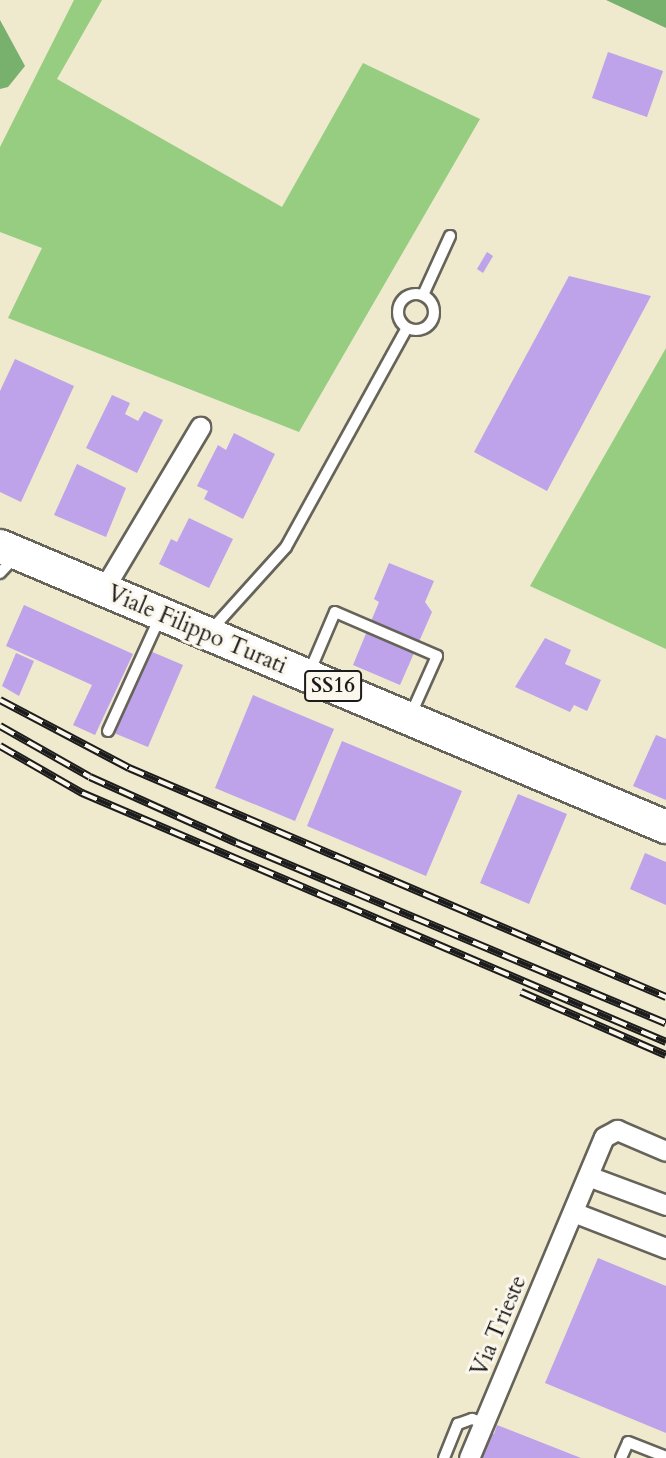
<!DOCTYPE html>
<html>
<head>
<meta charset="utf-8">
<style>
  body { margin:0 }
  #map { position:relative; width:666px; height:1458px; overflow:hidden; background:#efe9ce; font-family:Cardo,serif }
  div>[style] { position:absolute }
  .green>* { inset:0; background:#96cd80 }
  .forest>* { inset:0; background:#78b06e }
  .building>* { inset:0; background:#bea2ea }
  .roads { filter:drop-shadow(2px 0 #66645a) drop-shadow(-2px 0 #66645a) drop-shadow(0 2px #66645a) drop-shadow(0 -2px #66645a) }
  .lane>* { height:10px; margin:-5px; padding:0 5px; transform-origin:5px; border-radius:5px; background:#fff }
  .lane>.ring { margin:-5px; padding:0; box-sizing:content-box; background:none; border:10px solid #fff; border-radius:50% }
  .street>* { height:19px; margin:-9.5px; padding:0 9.5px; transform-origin:9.5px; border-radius:9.5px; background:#fff }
  .primary>* { height:32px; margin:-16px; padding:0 16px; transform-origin:16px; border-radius:16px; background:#fff }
  .rail>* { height:8px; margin-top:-4px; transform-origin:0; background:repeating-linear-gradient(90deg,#fbf7ec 0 16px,#1c1c1c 0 32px); box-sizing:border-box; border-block:2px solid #1c1c1c }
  span { translate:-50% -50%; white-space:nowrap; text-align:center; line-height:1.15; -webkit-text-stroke:6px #fbf7ec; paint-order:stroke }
  .shield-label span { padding:2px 5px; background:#fbf7ec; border:2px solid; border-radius:5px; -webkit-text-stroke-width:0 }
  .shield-label { font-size:21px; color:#1c1c1c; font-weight:700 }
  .street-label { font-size:23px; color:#1c1c1c }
</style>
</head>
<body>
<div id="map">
  <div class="green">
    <i style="clip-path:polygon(74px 0,102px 0,57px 79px,282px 207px,363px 63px,480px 119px,299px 432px,8px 318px,42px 248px,0 232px,0 147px)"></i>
    <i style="clip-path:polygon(666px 348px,666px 649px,530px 586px)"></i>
  </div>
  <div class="forest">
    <i style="clip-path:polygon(606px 0,666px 0,666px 28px)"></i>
    <i style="clip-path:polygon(0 20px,25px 66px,8px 87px,0 89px)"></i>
  </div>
  <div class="building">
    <i style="clip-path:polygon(608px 52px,663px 71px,647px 117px,592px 98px)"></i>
    <i style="clip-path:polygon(487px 252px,493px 256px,483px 273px,477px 269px)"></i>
    <i style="clip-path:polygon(569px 276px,651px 296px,547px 491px,474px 452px)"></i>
    <i style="clip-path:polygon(15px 359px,74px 386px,21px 502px,0 492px,0 391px)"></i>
    <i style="clip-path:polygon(112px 395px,130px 403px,125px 414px,138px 421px,144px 411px,163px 420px,137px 473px,86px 448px)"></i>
    <i style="clip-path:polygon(234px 433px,275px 454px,243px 519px,204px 499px,208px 491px,197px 486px,218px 445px,226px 450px)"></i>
    <i style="clip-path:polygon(77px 464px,126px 488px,106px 537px,54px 515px)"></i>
    <i style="clip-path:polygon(189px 518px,233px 539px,209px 588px,159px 564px,171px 539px,177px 542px)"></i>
    <i style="clip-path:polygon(389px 563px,434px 581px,425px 602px,432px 612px,400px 685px,353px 665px,379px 602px,374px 599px)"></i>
    <i style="clip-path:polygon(24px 605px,133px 654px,95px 735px,73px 725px,92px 685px,6px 646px)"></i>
    <i style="clip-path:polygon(545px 638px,571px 650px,565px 664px,601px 680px,587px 711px,574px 705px,570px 712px,515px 687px)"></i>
    <i style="clip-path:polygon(150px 651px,183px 665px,148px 747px,114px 733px)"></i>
    <i style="clip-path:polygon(16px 653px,34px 661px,19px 696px,2px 686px)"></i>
    <i style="clip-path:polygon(253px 695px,334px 729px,295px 821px,215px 788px)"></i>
    <i style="clip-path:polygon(656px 735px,666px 739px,666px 800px,633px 786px)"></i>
    <i style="clip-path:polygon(342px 741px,462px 791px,426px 876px,307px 826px)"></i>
    <i style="clip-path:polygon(518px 794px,567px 814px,529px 904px,480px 883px)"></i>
    <i style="clip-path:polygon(645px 853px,666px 862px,666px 905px,630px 889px)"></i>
    <i style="clip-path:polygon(598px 1258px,666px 1286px,666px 1433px,545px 1383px)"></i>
    <i style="clip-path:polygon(497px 1425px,581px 1458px,477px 1458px,488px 1432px,494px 1434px)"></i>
  </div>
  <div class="roads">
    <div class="lane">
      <i class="ring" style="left:398px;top:294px;width:26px;height:26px"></i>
      <i style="left:423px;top:295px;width:65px;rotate:-65.4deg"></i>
      <i style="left:0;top:573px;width:21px;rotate:-47deg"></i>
      <i style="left:212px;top:629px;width:110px;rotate:-47.9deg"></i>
      <i style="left:286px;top:547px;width:250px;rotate:-61.1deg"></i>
      <i style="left:309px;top:673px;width:66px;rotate:-66.9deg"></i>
      <i style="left:335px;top:612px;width:111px;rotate:23.3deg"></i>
      <i style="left:437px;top:656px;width:64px;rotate:114.1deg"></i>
      <i style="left:108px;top:731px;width:123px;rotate:-65.5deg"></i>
      <i style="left:444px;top:1458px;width:37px;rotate:-68deg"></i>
      <i style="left:458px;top:1424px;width:15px;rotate:-20deg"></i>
      <i style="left:472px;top:1419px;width:13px;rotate:18deg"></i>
      <i style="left:621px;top:1458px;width:17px;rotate:-66deg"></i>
      <i style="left:628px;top:1442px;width:41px;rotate:21.5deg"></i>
    </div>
    <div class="street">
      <i style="left:103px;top:590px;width:190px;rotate:-59.2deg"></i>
      <i style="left:588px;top:1176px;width:83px;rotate:20.4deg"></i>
      <i style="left:573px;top:1212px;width:100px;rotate:21.2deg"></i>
      <i style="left:469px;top:1458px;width:348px;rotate:-67.2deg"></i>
      <i style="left:604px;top:1137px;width:15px;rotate:-28deg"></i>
      <i style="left:617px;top:1130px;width:53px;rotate:23.2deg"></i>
    </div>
    <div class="primary">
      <i style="left:0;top:546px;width:723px;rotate:22.88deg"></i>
    </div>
  </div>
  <div class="rail">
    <i style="left:0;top:700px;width:146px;rotate:27.8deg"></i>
    <i style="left:129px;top:768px;width:584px;rotate:23.1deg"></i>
    <i style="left:0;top:726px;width:103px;rotate:29.5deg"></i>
    <i style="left:90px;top:777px;width:161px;rotate:24.2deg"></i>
    <i style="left:237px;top:843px;width:465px;rotate:22.8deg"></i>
    <i style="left:0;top:746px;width:95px;rotate:29.8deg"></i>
    <i style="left:82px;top:793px;width:635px;rotate:23.09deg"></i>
    <i style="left:521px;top:992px;width:158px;rotate:23.5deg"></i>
  </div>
  <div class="shield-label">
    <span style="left:333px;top:686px">SS16</span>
  </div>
  <div class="street-label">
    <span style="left:197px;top:630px;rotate:23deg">Viale Filippo Turati</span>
    <span style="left:499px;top:1326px;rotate:-67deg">Via Trieste</span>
  </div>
</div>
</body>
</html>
